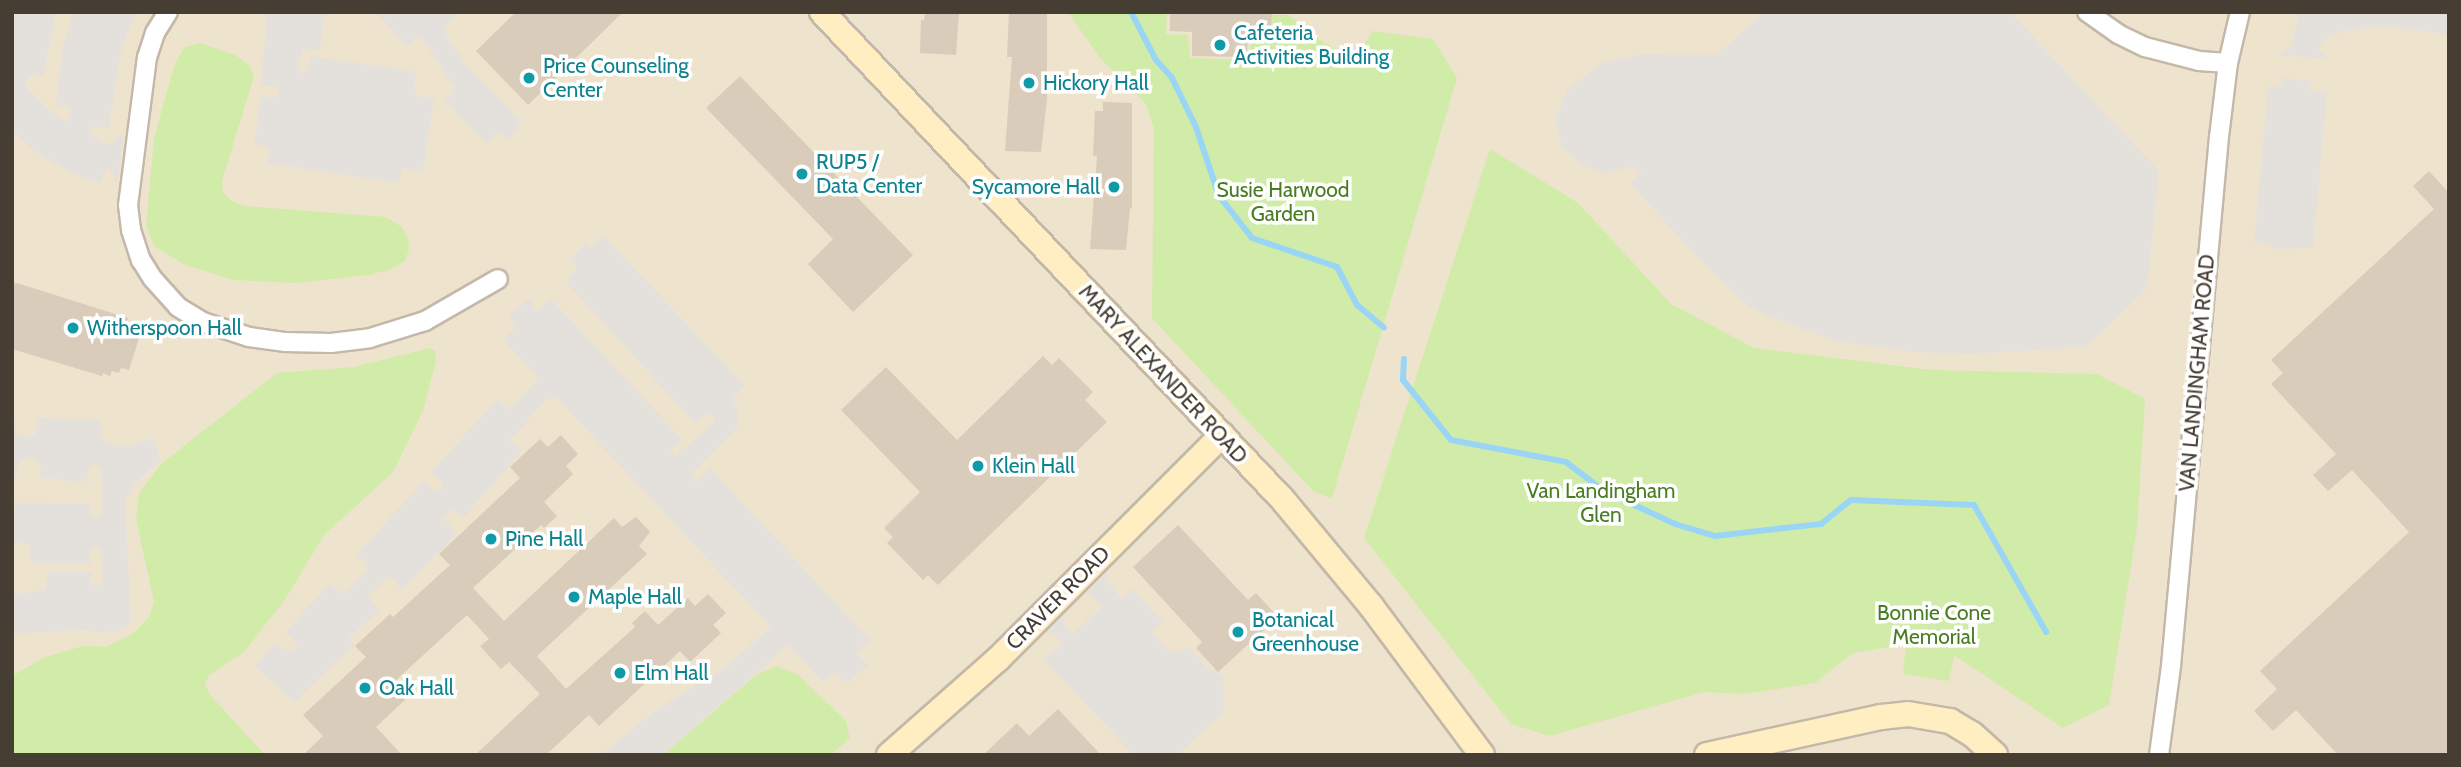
<!DOCTYPE html>
<html>
<head>
<meta charset="utf-8">
<style>
  body { margin:0 }
  #map { position:relative; width:2461px; height:767px; overflow:hidden; background:#f4eee4; font-family:Cabin,sans-serif }
  div>[style] { position:absolute }
  .education>* { inset:0; background:#eee3cc }
  .green>* { inset:0; background:#d1eca8 }
  .parking>* { inset:0; background:#e4e1dd }
  .stream>* { height:6px; margin:-3px; padding:0 3px; transform-origin:3px; border-radius:3px; background:#9ad5f6 }
  .building>* { inset:0; background:#d9ccbb }
  .roads { filter:drop-shadow(2px 0 #c3b8a9) drop-shadow(-2px 0 #c3b8a9) drop-shadow(0 2px #c3b8a9) drop-shadow(0 -2px #c3b8a9) }
  .street>* { height:18px; margin:-9px; padding:0 9px; transform-origin:9px; border-radius:9px; background:#fff }
  .secondary>* { height:24px; margin:-12px; padding:0 12px; transform-origin:12px; border-radius:12px; background:#ffeec2 }
  .dots>* { width:19px; height:19px; translate:-50% -50%; box-sizing:border-box; border:4px solid #fff; border-radius:50% }
  span { translate:-50% -50%; white-space:nowrap; text-align:center; line-height:1.15; -webkit-text-stroke:7px #fff; paint-order:stroke }
  .culture-label { font-size:21px; color:#0d838f }
  .left { translate:0 -50%; text-align:left }
  .right { translate:-100% -50%; text-align:right }
  .park-label { font-size:21px; color:#487d22 }
  .street-label { font-size:21px; color:#463e33 }
  .frame { position:absolute; inset:0; border:14px solid #463e33; pointer-events:none }
</style>
</head>
<body>
<div id="map">
  <div class="education">
    <i style="clip-path:polygon(12px 12px,2449px 12px,2449px 755px,12px 755px)"></i>
  </div>
  <div class="green">
    <i style="clip-path:polygon(1068px 12px,1167px 12px,1166px 34px,1188px 35px,1190px 58px,1249px 60px,1251px 38px,1273px 37px,1272px 15px,1288px 15px,1299px 22px,1296px 27px,1354px 59px,1373px 31px,1433px 39px,1457px 78px,1332px 498px,1314px 492px,1152px 318px,1154px 128px,1146px 104px,1100px 58px)"></i>
    <i style="clip-path:polygon(200px 43px,235px 55px,249px 65px,254px 76px,222px 181px,223px 192px,231px 201px,244px 206px,386px 217px,402px 227px,408px 238px,409px 249px,405px 261px,389px 270px,368px 275px,296px 283px,234px 280px,185px 265px,154px 246px,146px 226px,154px 138px,175px 63px,185px 47px)"></i>
    <i style="clip-path:polygon(1490px 149px,1578px 203px,1671px 304px,1754px 348px,1932px 370px,2097px 374px,2145px 399px,2137px 528px,2109px 705px,2063px 728px,1954px 655px,1949px 681px,1903px 674px,1906px 644px,1853px 653px,1815px 683px,1745px 694px,1704px 692px,1549px 736px,1511px 724px,1364px 538px)"></i>
    <i style="clip-path:polygon(430px 348px,435px 351px,436px 360px,423px 411px,393px 472px,324px 535px,286px 598px,244px 652px,209px 675px,205px 685px,211px 696px,265px 755px,12px 755px,12px 676px,43px 658px,83px 646px,106px 647px,133px 634px,149px 617px,154px 602px,136px 519px,139px 493px,161px 464px,277px 373px,354px 367px)"></i>
    <i style="clip-path:polygon(776px 666px,797px 674px,846px 721px,850px 738px,831px 755px,663px 755px,756px 675px)"></i>
  </div>
  <div class="parking">
    <i style="clip-path:polygon(12px 12px,56px 12px,43px 75px,31px 75px,25px 82px,29px 90px,48px 109px,66px 122px,71px 112px,69px 107px,56px 105px,63px 45px,73px 12px,135px 12px,120px 55px,109px 128px,96px 127px,91px 130px,92px 135px,104px 144px,114px 142px,124px 131px,118px 183px,110px 169px,106px 169px,100px 183px,70px 172px,34px 151px,12px 130px)"></i>
    <i style="clip-path:polygon(267px 12px,324px 12px,320px 50px,303px 49px,298px 63px,302px 73px,308px 69px,311px 56px,416px 72px,414px 89px,417px 95px,434px 99px,423px 171px,402px 168px,399px 183px,267px 163px,269px 147px,254px 144px,261px 96px,273px 98px,278px 96px,279px 90px,277px 87px,261px 85px)"></i>
    <i style="clip-path:polygon(375px 12px,453px 12px,456px 15px,444px 29px,446px 35px,467px 66px,521px 121px,509px 140px,498px 133px,486px 143px,445px 101px,455px 92px,454px 87px,423px 39px,416px 38px,407px 46px)"></i>
    <i style="clip-path:polygon(1765px 12px,2010px 12px,2159px 171px,2147px 289px,2086px 347px,1971px 354px,1914px 352px,1839px 342px,1765px 315px,1746px 304px,1705px 265px,1630px 183px,1641px 172px,1632px 167px,1603px 173px,1583px 166px,1561px 146px,1555px 121px,1567px 90px,1602px 63px,1642px 54px,1716px 55px)"></i>
    <i style="clip-path:polygon(2299px 12px,2449px 12px,2449px 34px,2390px 27px,2365px 28px,2341px 32px,2324px 39px,2319px 49px,2328px 59px,2277px 55px,2291px 47px)"></i>
    <i style="clip-path:polygon(2278px 78px,2314px 81px,2309px 86px,2313px 91px,2327px 93px,2313px 248px,2272px 249px,2270px 245px,2254px 243px,2268px 87px,2281px 86px,2282px 81px)"></i>
    <i style="clip-path:polygon(603px 235px,745px 386px,733px 398px,738px 413px,737px 428px,695px 470px,692px 474px,693px 479px,696px 481px,710px 468px,870px 640px,857px 654px,868px 665px,848px 683px,835px 673px,823px 682px,788px 645px,663px 755px,601px 755px,655px 711px,727px 666px,771px 627px,555px 396px,544px 402px,510px 440px,522px 451px,463px 518px,452px 509px,443px 518px,457px 534px,402px 589px,389px 576px,368px 596px,379px 610px,349px 638px,355px 645px,294px 702px,255px 666px,275px 643px,290px 652px,296px 649px,297px 644px,285px 633px,329px 584px,344px 594px,365px 572px,367px 564px,356px 555px,424px 481px,434px 490px,442px 489px,441px 481px,431px 472px,497px 400px,510px 409px,536px 381px,537px 376px,503px 340px,515px 328px,509px 315px,529px 298px,536px 312px,550px 298px,682px 439px,671px 452px,675px 456px,713px 423px,715px 417px,707px 413px,695px 423px,566px 282px,576px 269px,576px 264px,569px 260px,585px 244px,590px 248px)"></i>
    <i style="clip-path:polygon(38px 418px,100px 420px,101px 439px,114px 445px,132px 445px,153px 438px,161px 460px,136px 482px,125px 500px,131px 617px,127px 627px,117px 631px,102px 633px,83px 630px,12px 634px,12px 594px,45px 590px,48px 572px,91px 572px,91px 585px,99px 585px,103px 580px,100px 546px,94px 546px,90px 552px,90px 564px,31px 563px,30px 546px,20px 542px,12px 545px,15px 503px,90px 504px,92px 518px,99px 518px,101px 513px,101px 469px,97px 464px,90px 466px,87px 481px,68px 481px,40px 477px,41px 464px,29px 457px,19px 462px,15px 477px,12px 478px,12px 419px,15px 419px,16px 434px,30px 437px,36px 433px)"></i>
    <i style="clip-path:polygon(1107px 573px,1108px 583px,1122px 599px,1133px 589px,1163px 622px,1152px 632px,1169px 651px,1183px 651px,1188px 647px,1211px 672px,1215px 669px,1223px 676px,1224px 712px,1177px 755px,1134px 755px,1044px 660px,1063px 643px,1053px 633px,1045px 633px,1063px 615px,1063px 623px,1073px 634px,1102px 607px,1091px 595px,1086px 594px)"></i>
  </div>
  <div class="stream">
    <i style="left:1131px;top:12px;width:54px;rotate:62.5deg"></i>
    <i style="left:1156px;top:60px;width:24px;rotate:48deg"></i>
    <i style="left:1172px;top:78px;width:55px;rotate:63.9deg"></i>
    <i style="left:1196px;top:127px;width:73px;rotate:71.6deg"></i>
    <i style="left:1219px;top:196px;width:53px;rotate:51.8deg"></i>
    <i style="left:1252px;top:238px;width:90px;rotate:18.8deg"></i>
    <i style="left:1337px;top:267px;width:43px;rotate:62.2deg"></i>
    <i style="left:1357px;top:305px;width:35px;rotate:40deg"></i>
    <i style="left:1404px;top:359px;width:21px;rotate:93deg"></i>
    <i style="left:1403px;top:380px;width:77px;rotate:51.3deg"></i>
    <i style="left:1451px;top:440px;width:117px;rotate:10.8deg"></i>
    <i style="left:1566px;top:462px;width:48px;rotate:37.3deg"></i>
    <i style="left:1604px;top:491px;width:78px;rotate:24.9deg"></i>
    <i style="left:1675px;top:524px;width:42px;rotate:16.7deg"></i>
    <i style="left:1715px;top:536px;width:107px;rotate:-6.5deg"></i>
    <i style="left:1821px;top:524px;width:38px;rotate:-39deg"></i>
    <i style="left:1851px;top:500px;width:123px;rotate:2.3deg"></i>
    <i style="left:1974px;top:505px;width:146px;rotate:60.4deg"></i>
  </div>
  <div class="building">
    <i style="clip-path:polygon(516px 12px,623px 12px,528px 105px,476px 51px)"></i>
    <i style="clip-path:polygon(925px 12px,959px 12px,956px 55px,920px 53px,921px 20px,924px 20px)"></i>
    <i style="clip-path:polygon(1009px 12px,1047px 12px,1047px 99px,1041px 152px,1005px 151px,1012px 57px,1007px 57px)"></i>
    <i style="clip-path:polygon(1170px 12px,1272px 12px,1271px 35px,1248px 34px,1247px 57px,1192px 56px,1192px 32px,1170px 31px)"></i>
    <i style="clip-path:polygon(740px 76px,913px 255px,853px 312px,808px 264px,833px 239px,706px 108px)"></i>
    <i style="clip-path:polygon(1103px 102px,1132px 103px,1132px 208px,1130px 208px,1126px 250px,1090px 249px,1097px 156px,1093px 156px,1095px 111px,1103px 111px)"></i>
    <i style="clip-path:polygon(2429px 171px,2449px 193px,2449px 750px,2443px 755px,2338px 755px,2296px 710px,2273px 731px,2254px 711px,2277px 689px,2260px 671px,2409px 532px,2352px 470px,2328px 491px,2313px 475px,2336px 454px,2271px 384px,2283px 373px,2271px 360px,2434px 209px,2413px 186px)"></i>
    <i style="clip-path:polygon(17px 283px,128px 318px,126px 324px,141px 332px,129px 370px,121px 368px,119px 373px,112px 371px,110px 376px,103px 373px,102px 376px,12px 349px,12px 284px)"></i>
    <i style="clip-path:polygon(1043px 356px,1052px 365px,1059px 358px,1093px 392px,1085px 400px,1107px 422px,938px 585px,928px 575px,923px 580px,887px 543px,893px 537px,884px 528px,920px 492px,841px 410px,886px 367px,957px 440px)"></i>
    <i style="clip-path:polygon(561px 435px,578px 454px,566px 466px,573px 474px,544px 502px,557px 516px,544px 528px,541px 525px,473px 588px,504px 621px,614px 518px,622px 527px,636px 517px,650px 532px,639px 546px,647px 554px,537px 656px,566px 689px,635px 627px,632px 623px,645px 611px,658px 625px,688px 598px,695px 606px,708px 594px,726px 613px,713px 625px,721px 633px,690px 662px,680px 651px,599px 726px,589px 715px,546px 755px,475px 755px,540px 694px,509px 662px,501px 669px,480px 646px,489px 639px,467px 615px,394px 682px,408px 697px,376px 727px,402px 755px,303px 755px,323px 736px,303px 715px,366px 657px,355px 646px,390px 614px,393px 617px,450px 565px,439px 554px,520px 478px,510px 467px,540px 439px,548px 447px)"></i>
    <i style="clip-path:polygon(1178px 525px,1248px 600px,1256px 593px,1278px 617px,1218px 672px,1196px 648px,1202px 642px,1133px 567px)"></i>
    <i style="clip-path:polygon(1058px 709px,1101px 755px,983px 755px,1017px 723px,1029px 736px)"></i>
  </div>
  <div class="roads">
    <div class="street">
      <i style="left:168px;top:12px;width:25px;rotate:122deg"></i>
      <i style="left:155px;top:33px;width:25px;rotate:108deg"></i>
      <i style="left:147px;top:57px;width:149px;rotate:97.3deg"></i>
      <i style="left:128px;top:205px;width:25px;rotate:83deg"></i>
      <i style="left:131px;top:230px;width:32px;rotate:72deg"></i>
      <i style="left:141px;top:260px;width:22px;rotate:58deg"></i>
      <i style="left:153px;top:279px;width:38px;rotate:48deg"></i>
      <i style="left:178px;top:307px;width:29px;rotate:31deg"></i>
      <i style="left:203px;top:322px;width:48px;rotate:18.1deg"></i>
      <i style="left:249px;top:337px;width:37px;rotate:8deg"></i>
      <i style="left:286px;top:342px;width:45px;rotate:1.3deg"></i>
      <i style="left:331px;top:343px;width:39px;rotate:-7deg"></i>
      <i style="left:370px;top:338px;width:58px;rotate:-17.2deg"></i>
      <i style="left:425px;top:321px;width:84px;rotate:-29.9deg"></i>
      <i style="left:2087px;top:12px;width:38px;rotate:35deg"></i>
      <i style="left:2118px;top:34px;width:30px;rotate:26deg"></i>
      <i style="left:2145px;top:47px;width:56px;rotate:14.5deg"></i>
      <i style="left:2199px;top:61px;width:29px;rotate:4deg"></i>
      <i style="left:2159px;top:755px;width:90px;rotate:-82.3deg"></i>
      <i style="left:2171px;top:666px;width:531px;rotate:-84.82deg"></i>
      <i style="left:2219px;top:137px;width:75px;rotate:-83.1deg"></i>
      <i style="left:2228px;top:63px;width:52px;rotate:-76.8deg"></i>
    </div>
    <div class="secondary">
      <i style="left:822px;top:12px;width:671px;rotate:46.63deg"></i>
      <i style="left:1283px;top:500px;width:138px;rotate:50.3deg"></i>
      <i style="left:1371px;top:606px;width:186px;rotate:53.3deg"></i>
      <i style="left:889px;top:755px;width:145px;rotate:-41.4deg"></i>
      <i style="left:998px;top:659px;width:317px;rotate:-45deg"></i>
      <i style="left:1707px;top:755px;width:178px;rotate:-12.3deg"></i>
      <i style="left:1881px;top:717px;width:27px;rotate:-6deg"></i>
      <i style="left:1908px;top:714px;width:43px;rotate:9.5deg"></i>
      <i style="left:1950px;top:721px;width:26px;rotate:31deg"></i>
      <i style="left:1972px;top:734px;width:31px;rotate:42deg"></i>
    </div>
  </div>
  <div class="dots">
    <i style="left:1220px;top:45px;background:#0f9aa8"></i>
    <i style="left:529px;top:78px;background:#0f9aa8"></i>
    <i style="left:1029px;top:83px;background:#0f9aa8"></i>
    <i style="left:802px;top:174px;background:#0f9aa8"></i>
    <i style="left:1114px;top:187px;background:#0f9aa8"></i>
    <i style="left:73px;top:328px;background:#0f9aa8"></i>
    <i style="left:978px;top:466px;background:#0f9aa8"></i>
    <i style="left:491px;top:539px;background:#0f9aa8"></i>
    <i style="left:574px;top:597px;background:#0f9aa8"></i>
    <i style="left:1238px;top:632px;background:#0f9aa8"></i>
    <i style="left:620px;top:673px;background:#0f9aa8"></i>
    <i style="left:365px;top:688px;background:#0f9aa8"></i>
  </div>
  <div class="culture-label">
    <span class="left" style="left:1234px;top:45px">Cafeteria<br>Activities Building</span>
    <span class="left" style="left:543px;top:78px">Price Counseling<br>Center</span>
    <span class="left" style="left:1043px;top:83px">Hickory Hall</span>
    <span class="left" style="left:816px;top:174px">RUP5 /<br>Data Center</span>
    <span class="right" style="left:1100px;top:187px">Sycamore Hall</span>
    <span class="left" style="left:87px;top:328px">Witherspoon Hall</span>
    <span class="left" style="left:992px;top:466px">Klein Hall</span>
    <span class="left" style="left:505px;top:539px">Pine Hall</span>
    <span class="left" style="left:588px;top:597px">Maple Hall</span>
    <span class="left" style="left:1252px;top:632px">Botanical<br>Greenhouse</span>
    <span class="left" style="left:634px;top:673px">Elm Hall</span>
    <span class="left" style="left:379px;top:688px">Oak Hall</span>
  </div>
  <div class="park-label">
    <span style="left:1283px;top:202px">Susie Harwood<br>Garden</span>
    <span style="left:1601px;top:503px">Van Landingham<br>Glen</span>
    <span style="left:1934px;top:625px">Bonnie Cone<br>Memorial</span>
  </div>
  <div class="street-label">
    <span style="left:2197px;top:373px;rotate:-85deg">VAN LANDINGHAM ROAD</span>
    <span style="left:1163px;top:374px;rotate:47deg">MARY ALEXANDER ROAD</span>
    <span style="left:1058px;top:598px;rotate:-45deg">CRAVER ROAD</span>
  </div>
  <div class="frame"></div>
</div>
</body>
</html>
